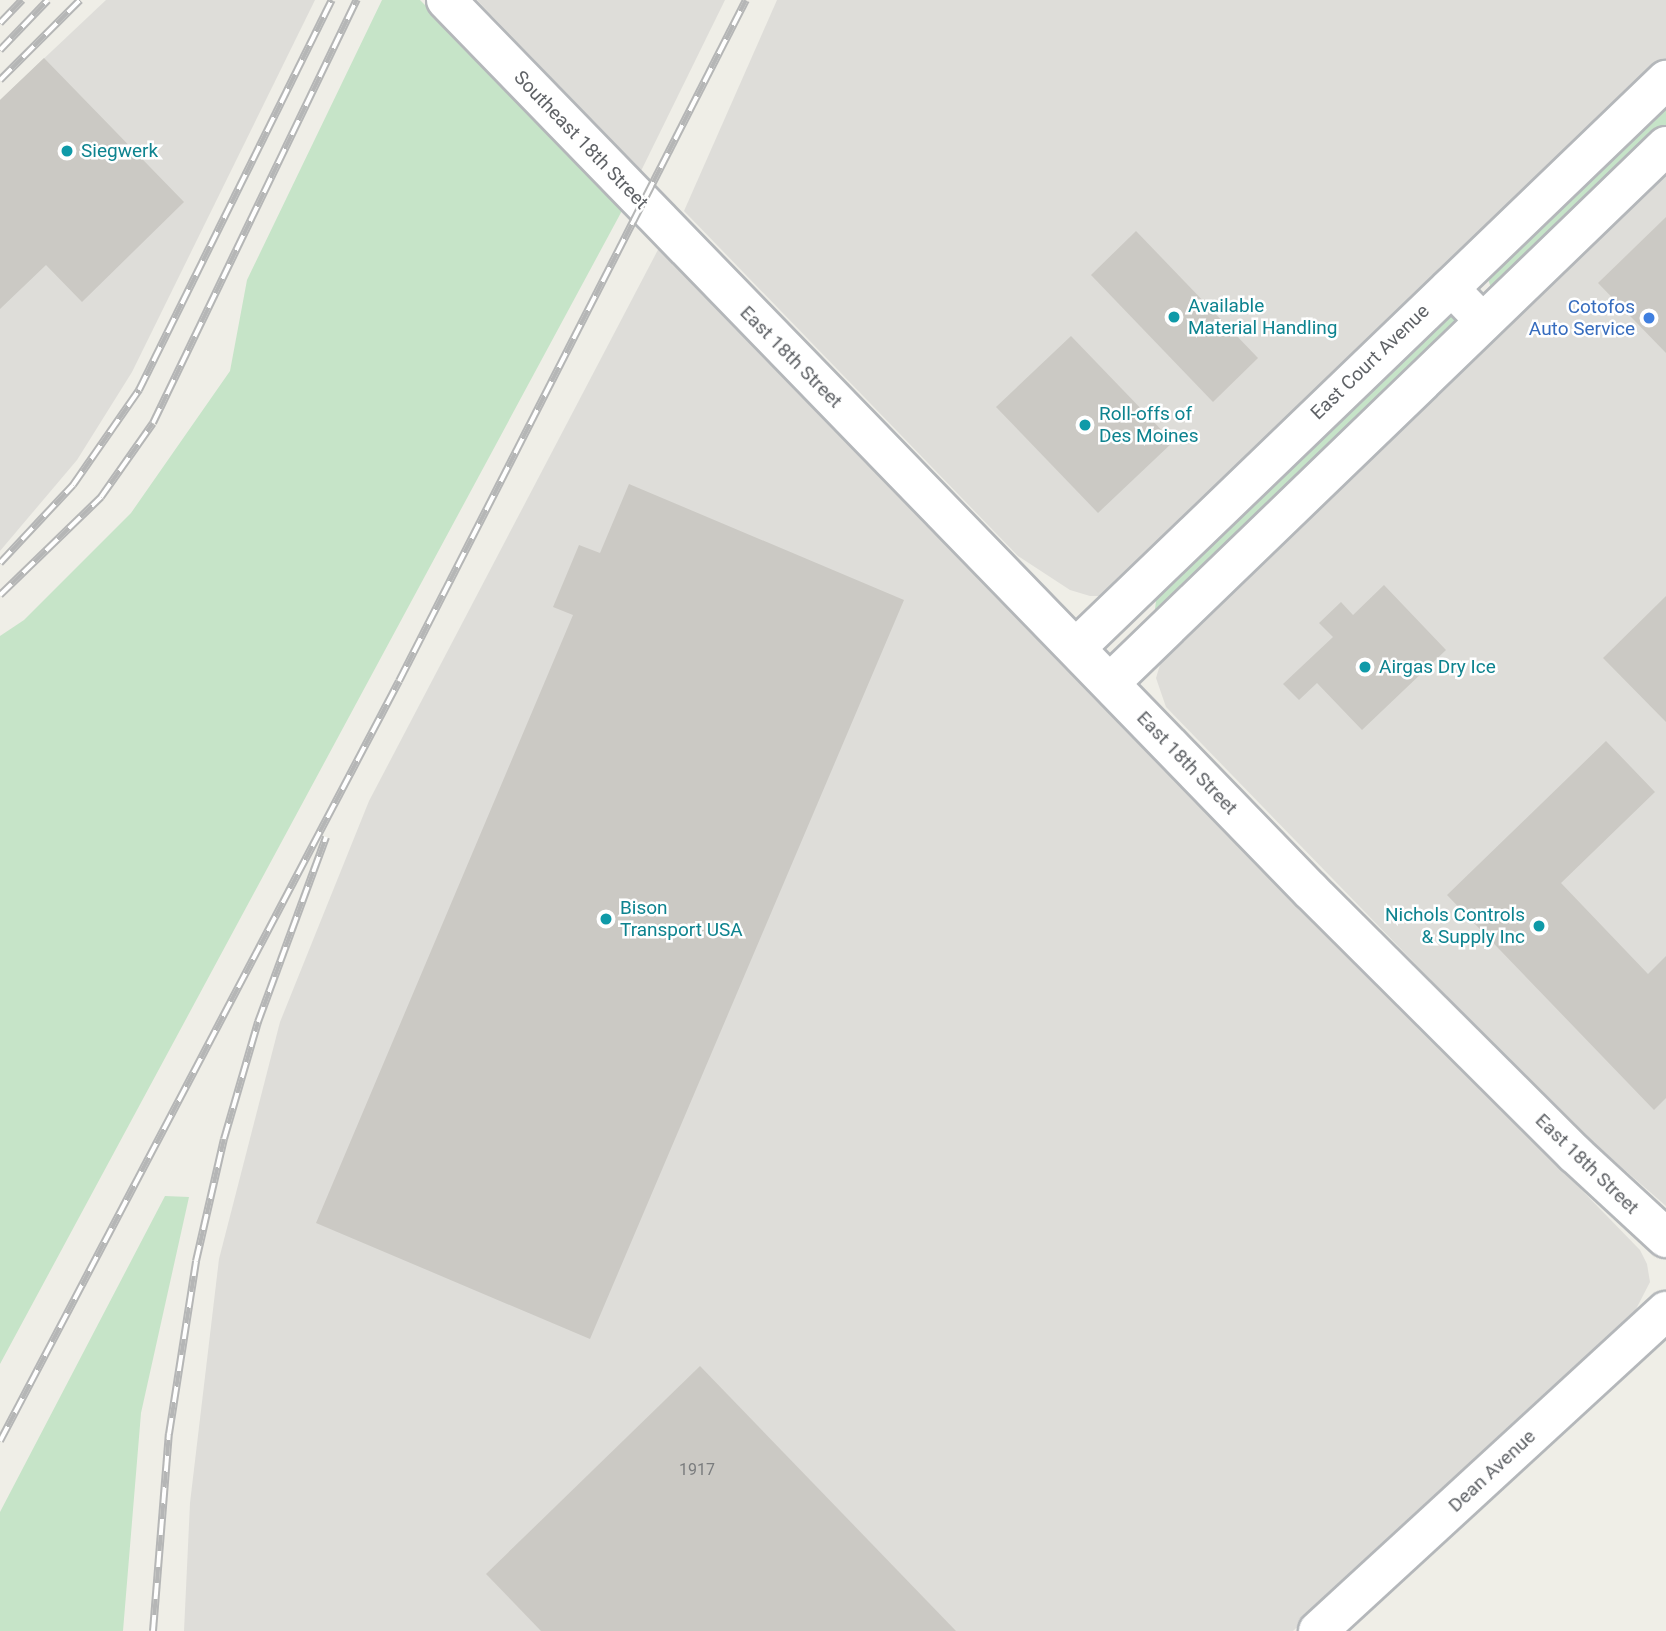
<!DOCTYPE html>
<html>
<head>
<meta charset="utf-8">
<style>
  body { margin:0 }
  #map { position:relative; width:1666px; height:1631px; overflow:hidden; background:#efeee7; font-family:Roboto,sans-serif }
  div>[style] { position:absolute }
  .industrial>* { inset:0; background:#deddd9 }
  .green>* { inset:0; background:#c6e4c8 }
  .building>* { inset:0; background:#cbc9c4 }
  .roads { filter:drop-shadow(2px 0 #b4b7ba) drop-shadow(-2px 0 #b4b7ba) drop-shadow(0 2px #b4b7ba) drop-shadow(0 -2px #b4b7ba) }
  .minor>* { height:35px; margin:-17.5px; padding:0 17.5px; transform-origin:17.5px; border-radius:17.5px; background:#fff }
  .tertiary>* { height:38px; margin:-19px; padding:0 19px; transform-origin:19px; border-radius:19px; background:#fff }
  .rail>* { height:8px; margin-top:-4px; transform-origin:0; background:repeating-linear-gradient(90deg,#fff 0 16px,#b5b6b6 0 32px); box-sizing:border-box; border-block:2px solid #b5b6b6 }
  .dots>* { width:19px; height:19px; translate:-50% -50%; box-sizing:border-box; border:4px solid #fff; border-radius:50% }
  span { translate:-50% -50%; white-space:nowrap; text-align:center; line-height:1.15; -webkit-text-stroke:5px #fff; paint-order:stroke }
  .number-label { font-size:16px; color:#7a7c7e }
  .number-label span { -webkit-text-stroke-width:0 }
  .street-label { font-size:19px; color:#5f6266 }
  .culture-label { font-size:19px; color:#0d838f }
  .left { translate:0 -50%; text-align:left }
  .right { translate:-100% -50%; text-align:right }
  .shop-label { font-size:19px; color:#366cbe }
</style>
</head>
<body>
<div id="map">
  <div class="industrial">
    <i style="clip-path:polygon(106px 0,315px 0,132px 372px,77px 460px,0 551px,0 100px)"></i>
    <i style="clip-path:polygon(477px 0,725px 0,641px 171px)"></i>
    <i style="clip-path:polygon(777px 0,1666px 0,1666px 63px,1104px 596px,1090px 596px,1070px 590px,1018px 556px,684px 211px)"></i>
    <i style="clip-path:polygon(1666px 170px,1666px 1206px,1565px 1118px,1166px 707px,1156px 678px,1163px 655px)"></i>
    <i style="clip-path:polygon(661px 244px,1640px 1250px,1647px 1264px,1650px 1282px,1633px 1315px,1293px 1631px,184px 1631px,190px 1503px,219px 1259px,280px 1022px,369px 801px)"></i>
  </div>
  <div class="green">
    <i style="clip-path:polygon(382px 0,420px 0,624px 207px,0 1364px,0 636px,24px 620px,131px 513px,230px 371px,247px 280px)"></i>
    <i style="clip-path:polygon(1666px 101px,1666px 131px,1491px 288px,1487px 276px)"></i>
    <i style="clip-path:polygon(1451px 313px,1461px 325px,1161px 612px,1155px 609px,1157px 593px)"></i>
    <i style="clip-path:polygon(165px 1196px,189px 1197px,141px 1413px,123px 1631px,0 1631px,0 1512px)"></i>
  </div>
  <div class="building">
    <i style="clip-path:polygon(44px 58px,184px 202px,82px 302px,46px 265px,0 309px,0 100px)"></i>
    <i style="clip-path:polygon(1666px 217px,1666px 353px,1598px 283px)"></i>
    <i style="clip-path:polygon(1136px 231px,1258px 358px,1213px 402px,1091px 275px)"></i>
    <i style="clip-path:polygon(1071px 336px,1173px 442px,1098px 513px,996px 407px)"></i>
    <i style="clip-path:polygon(629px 484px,904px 600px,590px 1339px,316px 1223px,573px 615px,553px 607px,579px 545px,600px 553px)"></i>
    <i style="clip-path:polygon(1384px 585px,1446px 650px,1362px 730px,1317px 683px,1299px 700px,1283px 684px,1333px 637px,1319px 623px,1341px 602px,1353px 615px)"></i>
    <i style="clip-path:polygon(1666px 596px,1666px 722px,1603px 658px)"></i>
    <i style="clip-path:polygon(1606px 741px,1655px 792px,1561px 883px,1648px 974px,1666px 956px,1666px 1098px,1654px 1110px,1447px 895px)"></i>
    <i style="clip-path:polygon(700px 1366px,956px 1631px,541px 1631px,486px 1574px)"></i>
  </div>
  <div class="roads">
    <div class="minor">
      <i style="left:1449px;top:286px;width:47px;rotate:45.9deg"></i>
    </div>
    <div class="tertiary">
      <i style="left:446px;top:0;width:1242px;rotate:45.85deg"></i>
      <i style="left:1311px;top:891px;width:373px;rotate:44.9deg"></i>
      <i style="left:1575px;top:1154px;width:124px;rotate:42.7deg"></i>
      <i style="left:1077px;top:647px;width:818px;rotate:-43.91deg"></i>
      <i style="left:1110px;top:683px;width:773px;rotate:-44deg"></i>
      <i style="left:1318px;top:1631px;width:473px;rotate:-42.6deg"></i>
    </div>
  </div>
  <div class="rail">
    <i style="left:0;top:23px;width:32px;rotate:-46deg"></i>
    <i style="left:0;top:50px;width:69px;rotate:-46.2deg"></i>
    <i style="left:0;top:80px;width:113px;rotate:-45deg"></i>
    <i style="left:0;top:563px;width:107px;rotate:-46.9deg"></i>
    <i style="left:73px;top:485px;width:116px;rotate:-55.2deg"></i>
    <i style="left:139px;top:390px;width:435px;rotate:-63.7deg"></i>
    <i style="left:0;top:595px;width:141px;rotate:-44.1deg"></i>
    <i style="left:101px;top:497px;width:90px;rotate:-54.9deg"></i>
    <i style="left:153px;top:423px;width:470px;rotate:-64.3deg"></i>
    <i style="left:0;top:1441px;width:858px;rotate:-62.3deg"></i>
    <i style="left:399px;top:681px;width:764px;rotate:-63deg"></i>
    <i style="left:153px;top:1631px;width:198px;rotate:-85.4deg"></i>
    <i style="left:169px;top:1434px;width:175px;rotate:-81.1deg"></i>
    <i style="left:196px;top:1261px;width:125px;rotate:-77.1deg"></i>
    <i style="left:224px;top:1139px;width:122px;rotate:-73.8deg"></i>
    <i style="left:258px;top:1022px;width:197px;rotate:-69.8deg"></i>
  </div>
  <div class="dots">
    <i style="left:67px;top:151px;background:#0f9aa8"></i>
    <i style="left:1174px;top:317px;background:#0f9aa8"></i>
    <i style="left:1649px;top:318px;background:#3f7fe0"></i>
    <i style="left:1085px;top:425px;background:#0f9aa8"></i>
    <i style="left:1365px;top:667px;background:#0f9aa8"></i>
    <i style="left:606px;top:919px;background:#0f9aa8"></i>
    <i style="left:1539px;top:926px;background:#0f9aa8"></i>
  </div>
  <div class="number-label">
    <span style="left:697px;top:1470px">1917</span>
  </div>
  <div class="street-label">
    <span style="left:581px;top:140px;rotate:46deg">Southeast 18th Street</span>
    <span style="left:791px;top:357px;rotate:45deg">East 18th Street</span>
    <span style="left:1370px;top:362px;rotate:-44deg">East Court Avenue</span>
    <span style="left:1187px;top:763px;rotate:46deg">East 18th Street</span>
    <span style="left:1587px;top:1164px;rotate:44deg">East 18th Street</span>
    <span style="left:1492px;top:1471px;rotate:-43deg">Dean Avenue</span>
  </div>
  <div class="culture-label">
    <span class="left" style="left:81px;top:151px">Siegwerk</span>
    <span class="left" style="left:1188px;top:317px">Available<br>Material Handling</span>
    <span class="left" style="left:1099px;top:425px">Roll-offs of<br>Des Moines</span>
    <span class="left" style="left:1379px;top:667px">Airgas Dry Ice</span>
    <span class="left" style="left:620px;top:919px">Bison<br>Transport USA</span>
    <span class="right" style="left:1525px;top:926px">Nichols Controls<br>&amp; Supply Inc</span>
  </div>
  <div class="shop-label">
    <span class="right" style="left:1635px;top:318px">Cotofos<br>Auto Service</span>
  </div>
</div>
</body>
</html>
